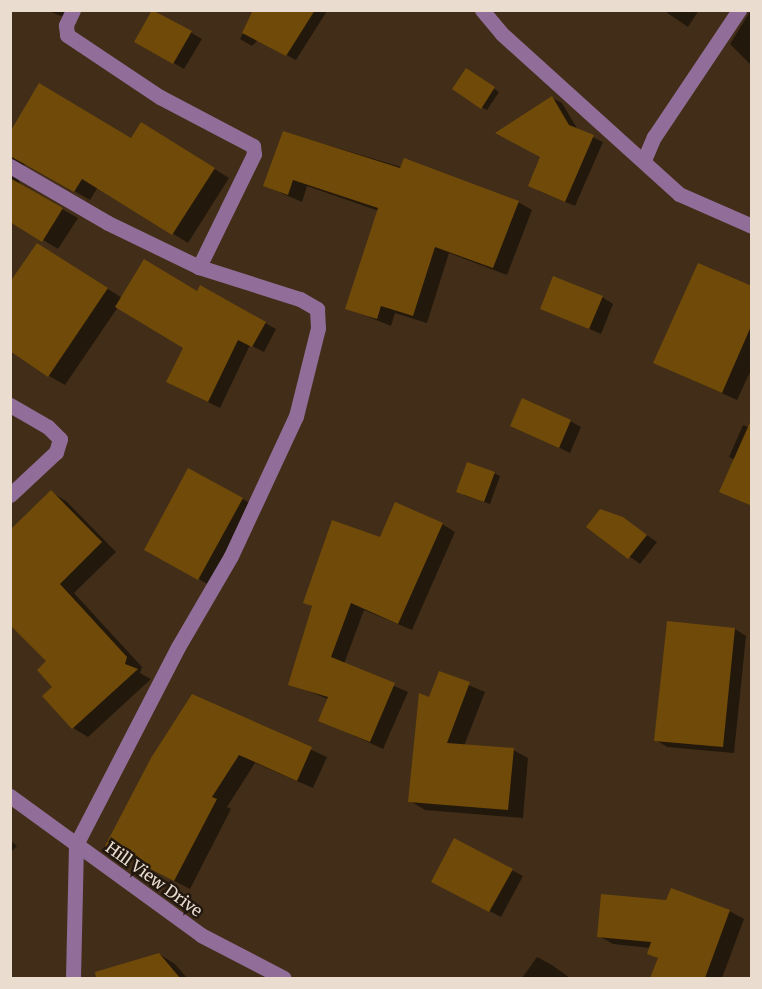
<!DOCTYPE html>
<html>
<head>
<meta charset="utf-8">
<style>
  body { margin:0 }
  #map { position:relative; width:762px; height:989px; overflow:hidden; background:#422e18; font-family:Merriweather,serif }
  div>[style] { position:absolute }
  .shadow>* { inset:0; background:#0007 }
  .building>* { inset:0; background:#6f4a09 }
  .minor>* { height:15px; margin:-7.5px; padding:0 7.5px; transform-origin:7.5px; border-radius:7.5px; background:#916e99 }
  span { translate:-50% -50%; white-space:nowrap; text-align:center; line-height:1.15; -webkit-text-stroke:5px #22180f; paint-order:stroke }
  .street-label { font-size:16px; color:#eaddd0 }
  .frame { position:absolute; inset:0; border:12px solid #eaddd0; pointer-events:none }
</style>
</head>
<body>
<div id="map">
  <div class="shadow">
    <i style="clip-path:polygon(46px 10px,76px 10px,71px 20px)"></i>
    <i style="clip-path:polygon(255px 10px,326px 10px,327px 11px,296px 60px,258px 40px,252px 46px,240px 39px)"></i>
    <i style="clip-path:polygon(663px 10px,699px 10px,688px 27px)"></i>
    <i style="clip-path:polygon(751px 10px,752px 10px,752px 66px,730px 44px)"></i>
    <i style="clip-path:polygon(154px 11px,202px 39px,184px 69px,136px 41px)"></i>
    <i style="clip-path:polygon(472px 73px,499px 92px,487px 110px,481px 107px)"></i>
    <i style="clip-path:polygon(552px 98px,562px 103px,578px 130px,603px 142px,575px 206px,539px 191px)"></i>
    <i style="clip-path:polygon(284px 132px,518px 202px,532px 210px,507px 275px,449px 253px,427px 323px,395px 313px,391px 326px,347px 308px,379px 211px,307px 186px,302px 202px,265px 186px)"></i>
    <i style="clip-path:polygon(157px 133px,229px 178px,188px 243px,98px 187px,90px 200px,27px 164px,16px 170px,20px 185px,78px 218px,58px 249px,14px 222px,10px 227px,10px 135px,132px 139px)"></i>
    <i style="clip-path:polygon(54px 254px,122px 298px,197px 293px,201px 287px,276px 329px,264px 352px,250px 345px,220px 408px,179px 388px,184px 347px,118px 307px,65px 385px,49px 376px)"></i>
    <i style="clip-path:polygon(752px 288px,752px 368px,737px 400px,655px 363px)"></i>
    <i style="clip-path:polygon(602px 297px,613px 304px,601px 334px,542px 308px)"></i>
    <i style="clip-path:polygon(570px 421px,581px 427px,570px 453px,512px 425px)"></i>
    <i style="clip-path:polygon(743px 425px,752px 429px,752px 506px,732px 497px,735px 460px,729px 457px)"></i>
    <i style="clip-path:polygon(189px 470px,259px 508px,215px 588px,162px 559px)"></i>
    <i style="clip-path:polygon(494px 473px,500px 476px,490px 504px,463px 495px)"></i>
    <i style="clip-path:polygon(51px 492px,66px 501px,116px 552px,74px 593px,142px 667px,140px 673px,151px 679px,88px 737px,73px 728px,54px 687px,49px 661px)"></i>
    <i style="clip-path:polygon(622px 518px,657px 542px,640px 564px,589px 527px)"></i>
    <i style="clip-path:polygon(442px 524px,455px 532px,412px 630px,364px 610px,344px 664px,408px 692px,383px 749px,320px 720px,328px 699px,290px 684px,313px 607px,304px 602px,380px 539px)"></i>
    <i style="clip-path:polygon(668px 623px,735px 629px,746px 636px,734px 753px,667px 747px,656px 740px)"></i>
    <i style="clip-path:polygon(440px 673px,485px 692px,464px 746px,513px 750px,528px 758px,523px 818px,425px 810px,410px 801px,430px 699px)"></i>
    <i style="clip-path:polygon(193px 696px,327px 757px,313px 788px,255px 763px,227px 807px,231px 809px,190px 889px,122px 854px)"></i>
    <i style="clip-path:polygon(10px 840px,17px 846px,10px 853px)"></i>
    <i style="clip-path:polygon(512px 870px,523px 876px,501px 917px,444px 887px)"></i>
    <i style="clip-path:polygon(667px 902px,729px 911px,744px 919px,722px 978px,652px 978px,659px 959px,648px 953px,650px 948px,613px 944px,599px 936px)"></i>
    <i style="clip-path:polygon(159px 954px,175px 964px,187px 978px,108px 978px,105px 970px)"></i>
    <i style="clip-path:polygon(537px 957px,552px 965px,570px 978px,522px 978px)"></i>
  </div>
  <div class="building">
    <i style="clip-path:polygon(152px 10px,192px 31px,173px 64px,134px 42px)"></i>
    <i style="clip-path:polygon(253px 10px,315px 10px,286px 56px,242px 33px)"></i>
    <i style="clip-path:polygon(466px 68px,495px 87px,481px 109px,452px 89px)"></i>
    <i style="clip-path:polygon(39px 83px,131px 138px,141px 122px,215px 168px,172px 235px,82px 179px,74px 192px,10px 156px,10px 132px)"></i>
    <i style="clip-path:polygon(552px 96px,569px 125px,594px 135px,565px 202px,528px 186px,540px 157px,495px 133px)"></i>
    <i style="clip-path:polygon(283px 131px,400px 168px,404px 158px,519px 201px,493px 268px,435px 247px,413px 316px,381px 306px,377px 319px,345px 309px,378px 208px,293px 180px,288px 195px,263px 186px)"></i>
    <i style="clip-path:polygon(10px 178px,63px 208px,42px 242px,10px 222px)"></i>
    <i style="clip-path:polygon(37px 243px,108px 288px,48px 377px,10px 351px,10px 282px)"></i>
    <i style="clip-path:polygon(144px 259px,197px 291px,200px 285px,266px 322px,252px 347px,238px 340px,208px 402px,166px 382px,183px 348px,115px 307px)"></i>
    <i style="clip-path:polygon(698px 263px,752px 286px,752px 324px,722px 393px,653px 363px)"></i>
    <i style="clip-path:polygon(553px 276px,603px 296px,589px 329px,540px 309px)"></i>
    <i style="clip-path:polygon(522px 398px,571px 420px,559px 448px,510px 426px)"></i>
    <i style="clip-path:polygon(752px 418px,752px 506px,719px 492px)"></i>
    <i style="clip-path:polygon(467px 462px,495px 472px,484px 502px,456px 492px)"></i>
    <i style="clip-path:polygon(188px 468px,243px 498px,198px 580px,144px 550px)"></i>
    <i style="clip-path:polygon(51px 490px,102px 542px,60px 584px,127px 657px,125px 664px,138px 669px,72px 729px,42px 696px,52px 687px,37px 670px,46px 661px,10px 625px,10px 530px)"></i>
    <i style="clip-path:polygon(395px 502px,443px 523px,398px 624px,351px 603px,331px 657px,395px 683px,370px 742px,318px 721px,328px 697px,288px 685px,312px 606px,303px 603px,332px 520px,380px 537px)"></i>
    <i style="clip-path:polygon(600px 509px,623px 517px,647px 535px,628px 559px,586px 527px)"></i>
    <i style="clip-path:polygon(667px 621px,735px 628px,723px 747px,654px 741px)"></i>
    <i style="clip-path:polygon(439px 671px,470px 682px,447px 743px,514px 748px,508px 810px,408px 802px,419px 693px,429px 697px)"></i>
    <i style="clip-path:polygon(192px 694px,312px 747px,297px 781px,239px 755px,212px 797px,217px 799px,174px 881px,105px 846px,151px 758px)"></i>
    <i style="clip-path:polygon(454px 838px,513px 869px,489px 912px,431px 882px)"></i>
    <i style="clip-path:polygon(671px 888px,730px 910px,705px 978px,650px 978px,658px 958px,647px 954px,651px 942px,597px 937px,601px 894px,666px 900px)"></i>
    <i style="clip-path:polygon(159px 953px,180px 978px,96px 978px,95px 972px)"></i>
  </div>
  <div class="minor">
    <i style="left:73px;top:10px;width:17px;rotate:115deg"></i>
    <i style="left:66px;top:25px;width:10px;rotate:84deg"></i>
    <i style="left:67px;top:35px;width:112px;rotate:33.7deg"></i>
    <i style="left:160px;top:97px;width:105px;rotate:27.8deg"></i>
    <i style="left:253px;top:146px;width:8px;rotate:83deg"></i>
    <i style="left:254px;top:154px;width:126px;rotate:116deg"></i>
    <i style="left:482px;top:10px;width:31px;rotate:50deg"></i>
    <i style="left:502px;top:34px;width:239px;rotate:42.1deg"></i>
    <i style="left:679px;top:194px;width:80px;rotate:23.7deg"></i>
    <i style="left:644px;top:160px;width:25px;rotate:-67deg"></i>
    <i style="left:654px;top:137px;width:153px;rotate:-56.2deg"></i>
    <i style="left:10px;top:166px;width:113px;rotate:30.2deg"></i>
    <i style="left:108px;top:223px;width:101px;rotate:25.8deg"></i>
    <i style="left:199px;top:267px;width:106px;rotate:17.6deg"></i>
    <i style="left:300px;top:299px;width:20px;rotate:30deg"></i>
    <i style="left:317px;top:309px;width:19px;rotate:87deg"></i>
    <i style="left:318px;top:328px;width:91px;rotate:104deg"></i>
    <i style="left:296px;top:416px;width:154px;rotate:114.9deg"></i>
    <i style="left:231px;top:556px;width:105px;rotate:120.2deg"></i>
    <i style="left:178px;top:647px;width:223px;rotate:117.3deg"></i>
    <i style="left:76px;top:845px;width:133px;rotate:91.3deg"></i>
    <i style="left:10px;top:405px;width:44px;rotate:30.1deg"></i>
    <i style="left:48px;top:427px;width:17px;rotate:45deg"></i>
    <i style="left:60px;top:439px;width:14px;rotate:107deg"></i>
    <i style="left:56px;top:452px;width:63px;rotate:136.9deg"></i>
    <i style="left:10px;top:796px;width:236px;rotate:36deg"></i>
    <i style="left:201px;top:935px;width:93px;rotate:27.4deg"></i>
  </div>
  <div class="street-label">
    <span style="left:154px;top:879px;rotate:36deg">Hill View Drive</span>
  </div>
  <div class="frame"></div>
</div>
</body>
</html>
